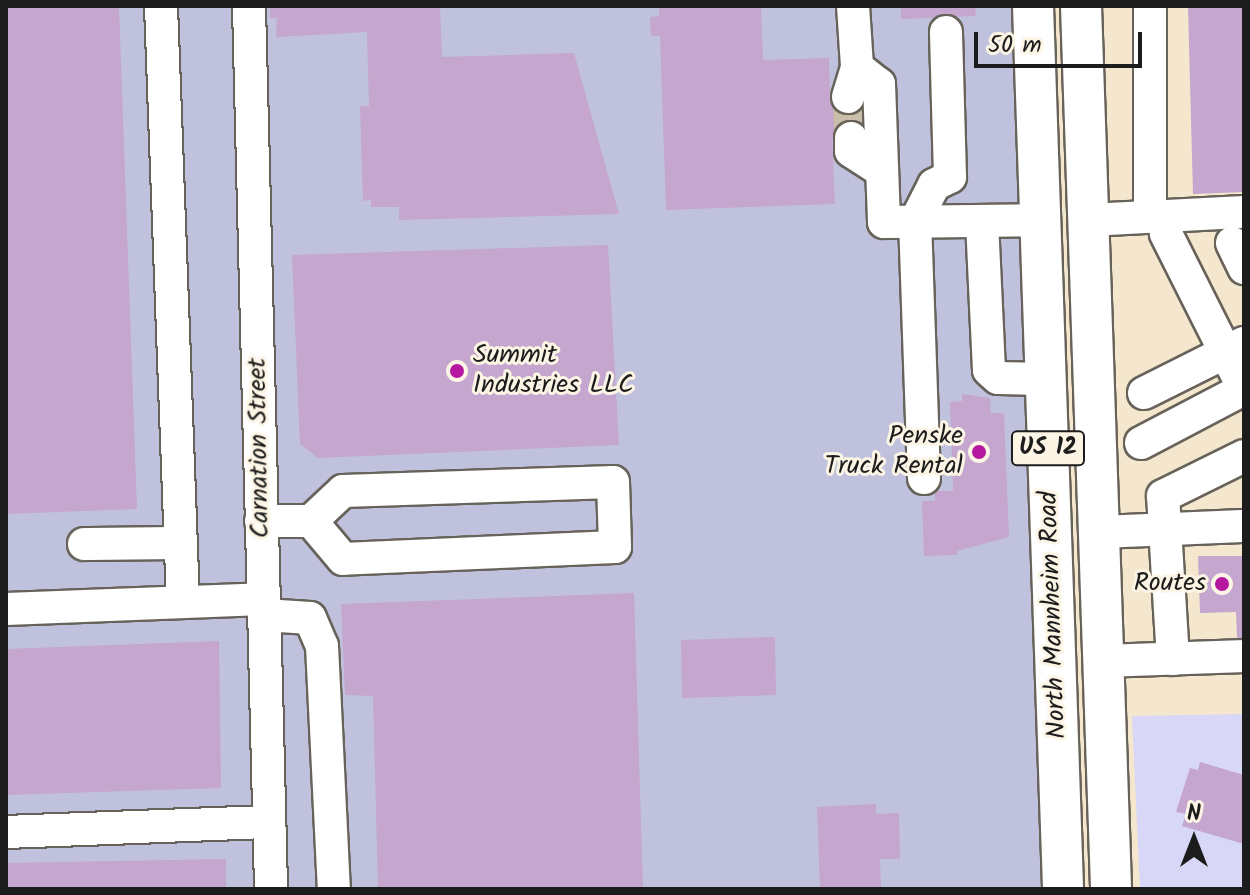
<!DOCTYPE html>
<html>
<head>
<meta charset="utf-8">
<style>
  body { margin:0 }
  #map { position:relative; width:1250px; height:895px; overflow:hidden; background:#f4e7cd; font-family:Kalam,sans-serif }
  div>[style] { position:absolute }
  .built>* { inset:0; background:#d9d7f7 }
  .industrial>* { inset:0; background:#c0c2dd }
  .building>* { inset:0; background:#c4a6cf }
  .minor-tunnel>* { height:32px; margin-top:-16px; transform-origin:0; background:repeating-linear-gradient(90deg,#c9beaa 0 32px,transparent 0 48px) }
  .roads { filter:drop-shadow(2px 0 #68635a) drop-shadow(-2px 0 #68635a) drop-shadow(0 2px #68635a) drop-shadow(0 -2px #68635a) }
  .minor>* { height:32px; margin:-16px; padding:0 16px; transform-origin:16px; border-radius:16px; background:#fff }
  .major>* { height:40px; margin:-20px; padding:0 20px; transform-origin:20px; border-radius:20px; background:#fff }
  .dots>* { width:22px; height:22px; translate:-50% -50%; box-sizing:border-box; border:4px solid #fcf5e5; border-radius:50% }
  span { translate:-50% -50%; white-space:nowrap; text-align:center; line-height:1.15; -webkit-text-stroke:6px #fcf5e5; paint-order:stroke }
  .shield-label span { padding:2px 6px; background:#fcf5e5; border:2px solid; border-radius:6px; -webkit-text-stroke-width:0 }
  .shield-label { font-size:24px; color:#1c1c1c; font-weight:700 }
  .poi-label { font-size:26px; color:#1c1c1c }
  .left { translate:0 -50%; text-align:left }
  .right { translate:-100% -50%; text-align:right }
  .street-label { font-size:26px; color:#1c1c1c }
  .frame { position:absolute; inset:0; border:8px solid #1c1c1c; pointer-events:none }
  .north { position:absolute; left:1154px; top:799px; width:80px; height:80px; -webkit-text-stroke:6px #fcf5e5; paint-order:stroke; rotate:0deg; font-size:22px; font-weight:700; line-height:32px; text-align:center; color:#1c1c1c }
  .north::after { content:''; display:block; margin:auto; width:28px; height:36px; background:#1c1c1c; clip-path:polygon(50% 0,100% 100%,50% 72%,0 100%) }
  .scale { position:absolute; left:974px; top:32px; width:168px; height:36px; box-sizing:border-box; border:4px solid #1c1c1c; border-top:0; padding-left:10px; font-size:24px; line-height:28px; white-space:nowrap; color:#1c1c1c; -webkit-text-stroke:6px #fcf5e5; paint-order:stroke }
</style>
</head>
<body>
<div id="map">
  <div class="built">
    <i style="clip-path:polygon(1244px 714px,1244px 889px,1140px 889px,1132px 716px)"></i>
  </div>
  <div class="industrial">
    <i style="clip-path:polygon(6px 6px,1017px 6px,1044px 889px,6px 889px)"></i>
  </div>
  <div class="building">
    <i style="clip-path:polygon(6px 6px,119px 6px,137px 509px,6px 514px)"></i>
    <i style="clip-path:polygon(270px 6px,440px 6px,442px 57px,574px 53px,619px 214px,399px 220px,399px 207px,371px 207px,371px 200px,363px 201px,360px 106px,369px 106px,367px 32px,276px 37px,277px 18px,270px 18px)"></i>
    <i style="clip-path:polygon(659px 6px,761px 6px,763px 60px,829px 58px,830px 98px,874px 96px,875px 137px,832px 139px,835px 204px,666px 210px,660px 36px,651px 36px,650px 17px,659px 16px)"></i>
    <i style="clip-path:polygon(901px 6px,975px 6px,976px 16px,901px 19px)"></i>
    <i style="clip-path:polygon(1188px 6px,1244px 6px,1244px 192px,1193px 194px)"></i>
    <i style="clip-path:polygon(608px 245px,619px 445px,318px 458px,300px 444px,292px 255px)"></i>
    <i style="clip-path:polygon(962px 394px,990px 398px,991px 413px,1004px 413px,1009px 537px,957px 551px,957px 555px,924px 556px,922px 501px,935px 501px,935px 491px,953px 491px,950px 402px,962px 401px)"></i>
    <i style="clip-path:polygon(1198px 556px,1244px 556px,1244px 662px,1238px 662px,1236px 612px,1200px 613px)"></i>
    <i style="clip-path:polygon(634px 593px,643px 889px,378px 889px,373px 696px,345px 695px,341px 604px)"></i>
    <i style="clip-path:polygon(775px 637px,776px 695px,682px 698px,681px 640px)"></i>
    <i style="clip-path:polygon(219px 641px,221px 788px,6px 795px,6px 649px)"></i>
    <i style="clip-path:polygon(1200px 762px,1244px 775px,1244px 844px,1182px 826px,1186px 814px,1176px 812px,1190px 768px,1198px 770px)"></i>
    <i style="clip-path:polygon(876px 804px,876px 814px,899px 813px,900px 859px,880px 859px,881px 889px,820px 889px,817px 807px)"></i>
    <i style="clip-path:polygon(226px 859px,226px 889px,6px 889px,6px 863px)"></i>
  </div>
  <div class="minor-tunnel">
    <i style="left:848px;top:97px;width:41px;rotate:85.8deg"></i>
  </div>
  <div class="roads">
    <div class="minor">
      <i style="left:161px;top:6px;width:596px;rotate:87.89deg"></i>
      <i style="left:249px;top:6px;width:883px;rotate:88.57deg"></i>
      <i style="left:853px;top:6px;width:61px;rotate:86.2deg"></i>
      <i style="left:857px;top:67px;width:28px;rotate:38deg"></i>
      <i style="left:879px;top:84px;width:138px;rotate:87.9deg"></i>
      <i style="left:884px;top:222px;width:156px;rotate:-0.7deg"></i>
      <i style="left:848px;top:97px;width:31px;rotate:-73deg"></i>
      <i style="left:851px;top:138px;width:13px;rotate:90deg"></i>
      <i style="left:851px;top:151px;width:37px;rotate:33deg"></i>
      <i style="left:1150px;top:213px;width:207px;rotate:-90deg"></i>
      <i style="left:1089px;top:220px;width:155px;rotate:-3deg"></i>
      <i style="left:982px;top:222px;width:148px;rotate:87.3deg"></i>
      <i style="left:989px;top:370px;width:12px;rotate:42deg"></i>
      <i style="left:998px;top:378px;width:47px;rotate:1.2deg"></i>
      <i style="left:1232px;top:243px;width:28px;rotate:64deg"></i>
      <i style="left:1144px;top:393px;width:112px;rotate:-26.6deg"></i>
      <i style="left:1141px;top:443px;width:116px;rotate:-27.7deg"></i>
      <i style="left:1244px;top:389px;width:174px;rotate:-116.7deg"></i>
      <i style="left:924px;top:478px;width:256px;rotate:-92deg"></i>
      <i style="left:915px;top:222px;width:42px;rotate:-62.8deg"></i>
      <i style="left:934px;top:185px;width:18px;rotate:-27deg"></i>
      <i style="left:950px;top:177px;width:145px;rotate:-91.6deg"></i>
      <i style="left:261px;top:521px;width:50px"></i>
      <i style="left:311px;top:521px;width:44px;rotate:-43.2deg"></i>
      <i style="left:343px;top:491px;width:270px;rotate:-1.9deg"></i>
      <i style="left:613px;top:482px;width:65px;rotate:88.2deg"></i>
      <i style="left:615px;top:547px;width:272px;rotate:177.5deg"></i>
      <i style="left:343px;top:559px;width:50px;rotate:-130.1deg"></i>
      <i style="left:1099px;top:532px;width:145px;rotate:-2.4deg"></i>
      <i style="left:84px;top:544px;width:97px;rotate:-0.6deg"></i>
      <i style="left:6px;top:609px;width:257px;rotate:-2.2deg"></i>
      <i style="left:264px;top:615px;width:46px;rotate:3.7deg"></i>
      <i style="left:310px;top:618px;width:30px;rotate:67deg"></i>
      <i style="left:322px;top:646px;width:243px;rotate:87.2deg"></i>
      <i style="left:1173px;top:659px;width:163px;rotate:-93.5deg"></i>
      <i style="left:1163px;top:496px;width:90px;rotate:-26.3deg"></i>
      <i style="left:1104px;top:661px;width:140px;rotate:-2deg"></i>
      <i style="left:6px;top:832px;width:263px;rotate:-2.2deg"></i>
    </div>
    <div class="major">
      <i style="left:1033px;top:6px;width:884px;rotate:88.05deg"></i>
      <i style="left:1081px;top:6px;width:884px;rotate:88.05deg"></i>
    </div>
  </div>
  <div class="dots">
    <i style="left:457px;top:371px;background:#b5179e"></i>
    <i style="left:979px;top:452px;background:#b5179e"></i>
    <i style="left:1222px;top:584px;background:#b5179e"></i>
  </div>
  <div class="shield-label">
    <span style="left:1048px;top:448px">US 12</span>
  </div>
  <div class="poi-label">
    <span class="left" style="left:473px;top:371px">Summit<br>Industries LLC</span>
    <span class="right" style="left:963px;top:452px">Penske<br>Truck Rental</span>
    <span class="right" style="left:1206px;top:584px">Routes</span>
  </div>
  <div class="street-label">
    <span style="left:260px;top:448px;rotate:-91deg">Carnation Street</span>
    <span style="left:1054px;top:615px;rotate:-92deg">North Mannheim Road</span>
  </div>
  <div class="frame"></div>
  <div class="north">N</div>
  <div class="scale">50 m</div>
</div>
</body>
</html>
